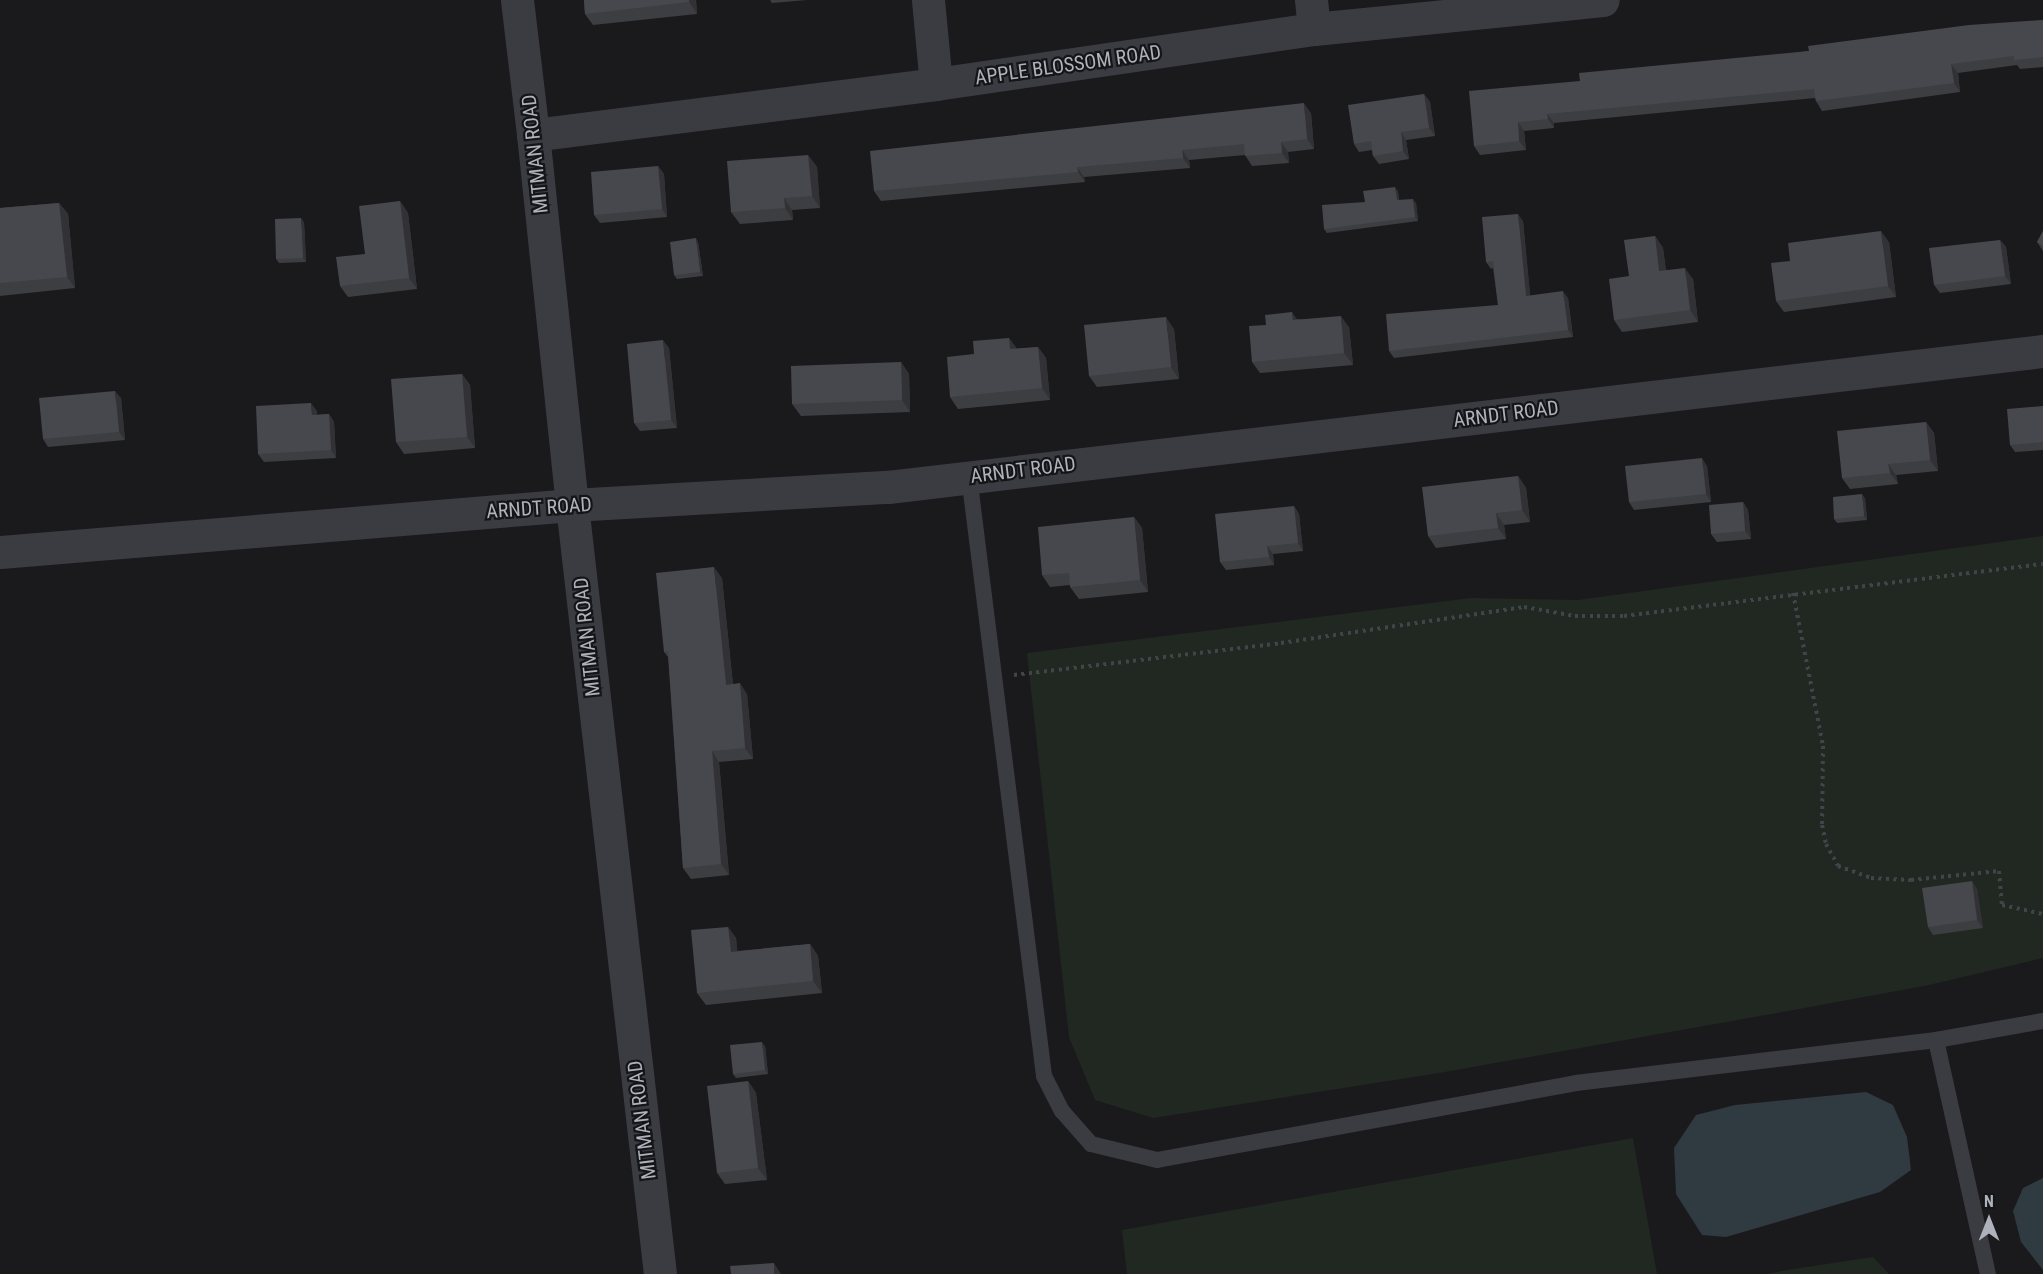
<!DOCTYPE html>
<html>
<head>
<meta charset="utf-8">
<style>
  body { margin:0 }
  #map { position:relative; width:2043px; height:1274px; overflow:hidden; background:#1a1a1d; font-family:"Roboto Condensed",sans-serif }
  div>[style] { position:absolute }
  .green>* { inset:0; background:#202821 }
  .water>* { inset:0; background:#303a41 }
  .path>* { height:4px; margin-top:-2px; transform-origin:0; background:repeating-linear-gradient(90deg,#414449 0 3px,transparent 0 7.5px) }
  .service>* { height:16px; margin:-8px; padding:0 8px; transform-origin:8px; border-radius:8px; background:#3b3c42 }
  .minor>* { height:33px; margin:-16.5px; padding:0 16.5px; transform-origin:16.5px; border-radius:16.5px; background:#3b3c42 }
  .tertiary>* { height:33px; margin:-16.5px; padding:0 16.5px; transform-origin:16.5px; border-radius:16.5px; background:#3b3c42 }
  .wall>* { inset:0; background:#3d3e42 }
  .shaded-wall>* { inset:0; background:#323236 }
  .building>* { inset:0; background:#47484d }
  span { translate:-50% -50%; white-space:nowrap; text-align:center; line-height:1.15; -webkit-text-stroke:4.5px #151518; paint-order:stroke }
  .street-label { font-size:20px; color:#adb2bc }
  .north { position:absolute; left:1959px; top:1190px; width:60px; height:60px; -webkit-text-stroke:4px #151518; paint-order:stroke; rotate:0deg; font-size:16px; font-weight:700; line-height:24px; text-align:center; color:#adb2bc }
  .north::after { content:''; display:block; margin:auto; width:21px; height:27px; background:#adb2bc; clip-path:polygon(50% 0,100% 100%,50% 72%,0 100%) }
</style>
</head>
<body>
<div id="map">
  <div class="green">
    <i style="clip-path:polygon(2043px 536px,2043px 958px,1929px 985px,1788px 1011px,1439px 1073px,1153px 1118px,1095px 1100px,1069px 1037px,1027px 653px,1471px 598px,1578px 600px)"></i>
    <i style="clip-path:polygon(1633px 1138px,1657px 1274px,1127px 1274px,1122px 1230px)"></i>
    <i style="clip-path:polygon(1873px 1257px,1889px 1274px,1767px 1274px,1787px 1270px)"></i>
  </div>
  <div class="water">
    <i style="clip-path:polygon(1866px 1092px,1893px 1105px,1907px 1137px,1911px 1170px,1880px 1192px,1726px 1237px,1702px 1235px,1676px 1194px,1674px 1148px,1696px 1115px,1735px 1105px)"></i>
    <i style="clip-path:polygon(2043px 1178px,2043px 1270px,2021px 1242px,2013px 1211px,2023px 1188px)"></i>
  </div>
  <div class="path">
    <i style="left:1793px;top:593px;width:156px;rotate:78.9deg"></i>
    <i style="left:1823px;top:746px;width:79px;rotate:90.7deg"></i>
    <i style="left:1822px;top:825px;width:19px;rotate:78deg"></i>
    <i style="left:1826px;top:844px;width:25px;rotate:61deg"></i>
    <i style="left:1838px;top:866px;width:35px;rotate:20deg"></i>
    <i style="left:1871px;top:878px;width:40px;rotate:2.9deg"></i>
    <i style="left:1911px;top:880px;width:88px;rotate:-5.8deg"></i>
    <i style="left:1999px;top:871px;width:34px;rotate:85deg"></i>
    <i style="left:2002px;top:905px;width:42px;rotate:12.4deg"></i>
    <i style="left:1014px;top:675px;width:269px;rotate:-6.8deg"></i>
    <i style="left:1281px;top:643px;width:246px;rotate:-8.4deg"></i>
    <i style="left:1524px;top:607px;width:52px;rotate:10deg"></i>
    <i style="left:1575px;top:616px;width:49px"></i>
    <i style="left:1624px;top:616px;width:422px;rotate:-7.1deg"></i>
  </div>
  <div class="service">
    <i style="left:969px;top:476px;width:605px;rotate:82.87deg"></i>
    <i style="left:1044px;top:1076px;width:39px;rotate:63deg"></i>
    <i style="left:1062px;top:1111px;width:44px;rotate:48.7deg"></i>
    <i style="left:1091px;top:1144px;width:68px;rotate:13.6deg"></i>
    <i style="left:1157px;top:1160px;width:426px;rotate:-10.4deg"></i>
    <i style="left:1576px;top:1083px;width:363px;rotate:-6.8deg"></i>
    <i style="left:1936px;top:1040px;width:109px;rotate:-10.1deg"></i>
    <i style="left:1936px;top:1040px;width:240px;rotate:77.5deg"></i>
  </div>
  <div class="minor">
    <i style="left:517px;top:0;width:136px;rotate:83.2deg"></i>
    <i style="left:928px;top:0;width:84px;rotate:84.6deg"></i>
    <i style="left:1311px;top:0;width:29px;rotate:84deg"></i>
    <i style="left:660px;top:1274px;width:774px;rotate:-96.53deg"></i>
    <i style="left:572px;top:505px;width:317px;rotate:-3.3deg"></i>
    <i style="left:888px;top:487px;width:1163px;rotate:-6.72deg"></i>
  </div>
  <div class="tertiary">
    <i style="left:0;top:552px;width:574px;rotate:-4.7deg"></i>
    <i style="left:572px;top:505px;width:372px;rotate:-96deg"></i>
    <i style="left:533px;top:135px;width:406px;rotate:-7.2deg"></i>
    <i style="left:936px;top:84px;width:382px;rotate:-8.3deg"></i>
    <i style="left:1314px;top:29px;width:290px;rotate:-5.7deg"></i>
  </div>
  <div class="wall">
    <i style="clip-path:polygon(584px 0,696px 0,697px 14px,593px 25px,585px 14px)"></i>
    <i style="clip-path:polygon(770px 0,807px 0,772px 3px)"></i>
    <i style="clip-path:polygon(2043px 20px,2043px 67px,2020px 69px,2017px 65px,1958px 73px,1960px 92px,1822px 111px,1816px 101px,1815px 98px,1554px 123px,1554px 128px,1524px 131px,1526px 150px,1480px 155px,1474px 146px,1580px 81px)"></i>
    <i style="clip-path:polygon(1424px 94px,1430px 102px,1435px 136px,1406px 140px,1409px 159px,1379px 164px,1373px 156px,1372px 150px,1359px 152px,1354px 144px)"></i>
    <i style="clip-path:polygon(1311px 113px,1314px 149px,1288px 152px,1289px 163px,1252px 166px,1245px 155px,1189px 160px,1190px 168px,1084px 177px,1085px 182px,881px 201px,874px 191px)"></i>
    <i style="clip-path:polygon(808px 155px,817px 167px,820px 208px,792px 210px,793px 220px,740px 224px,731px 212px)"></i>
    <i style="clip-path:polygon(658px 166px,664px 174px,667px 217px,600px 223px,594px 215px)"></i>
    <i style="clip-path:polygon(1398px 191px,1399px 200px,1416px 203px,1418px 221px,1327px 233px,1324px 229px,1365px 202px)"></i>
    <i style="clip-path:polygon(400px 201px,408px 213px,417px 289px,348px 297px,340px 286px,365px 254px)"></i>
    <i style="clip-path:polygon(59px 203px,68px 214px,75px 288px,0 296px,0 208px)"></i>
    <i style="clip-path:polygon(1523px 221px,1530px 296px,1568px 298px,1573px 337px,1394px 358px,1389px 351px,1498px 305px,1493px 268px,1491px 269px,1486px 262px)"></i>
    <i style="clip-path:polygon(304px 222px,306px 262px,279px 263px,276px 259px)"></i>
    <i style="clip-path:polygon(2043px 231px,2043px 251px,2037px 242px)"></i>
    <i style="clip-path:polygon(1655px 236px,1663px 248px,1666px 270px,1693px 279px,1698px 322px,1622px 332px,1614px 320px,1629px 276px)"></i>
    <i style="clip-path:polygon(2000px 240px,2006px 247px,2011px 284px,1940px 293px,1934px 285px)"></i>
    <i style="clip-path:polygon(698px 242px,703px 276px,677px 279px,674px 275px)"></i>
    <i style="clip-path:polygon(1889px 242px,1896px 297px,1784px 312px,1776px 301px)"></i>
    <i style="clip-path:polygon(1297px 319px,1349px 327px,1353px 365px,1260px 373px,1252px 362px,1266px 325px)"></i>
    <i style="clip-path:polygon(1174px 329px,1179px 379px,1097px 387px,1089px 376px)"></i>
    <i style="clip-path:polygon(1009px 338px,1017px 349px,1038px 347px,1046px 358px,1050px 400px,958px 409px,950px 397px,974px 354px)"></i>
    <i style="clip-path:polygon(669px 348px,677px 428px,640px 431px,634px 423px)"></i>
    <i style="clip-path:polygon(901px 362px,909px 374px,910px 412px,801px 416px,792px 404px)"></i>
    <i style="clip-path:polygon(462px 374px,470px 385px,475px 448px,404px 454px,396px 442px)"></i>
    <i style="clip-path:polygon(121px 398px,125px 440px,48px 447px,43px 439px)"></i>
    <i style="clip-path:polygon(2043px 406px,2043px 450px,2015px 452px,2010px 445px)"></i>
    <i style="clip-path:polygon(317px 411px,317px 415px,329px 414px,334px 422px,336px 458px,264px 462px,258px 454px)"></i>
    <i style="clip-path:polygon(1926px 422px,1934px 433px,1938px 471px,1896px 475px,1898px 484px,1850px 489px,1842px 478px)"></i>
    <i style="clip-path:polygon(1707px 466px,1711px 502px,1634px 510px,1629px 502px)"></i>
    <i style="clip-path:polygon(1518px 476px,1526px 488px,1530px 522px,1504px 525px,1506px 539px,1436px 548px,1428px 536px)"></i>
    <i style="clip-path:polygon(1865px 498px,1867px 520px,1837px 523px,1834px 519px)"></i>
    <i style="clip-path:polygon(1743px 502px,1748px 510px,1751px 539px,1717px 542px,1711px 534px)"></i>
    <i style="clip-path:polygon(1294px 506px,1299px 514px,1303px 551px,1273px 554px,1274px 565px,1226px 570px,1220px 562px)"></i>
    <i style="clip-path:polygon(1134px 517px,1142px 528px,1148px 592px,1079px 599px,1070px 587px,1070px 585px,1050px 587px,1042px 575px)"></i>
    <i style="clip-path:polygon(722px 578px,733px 684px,747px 694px,753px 759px,719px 762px,729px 875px,691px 879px,683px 868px,668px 657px,664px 652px)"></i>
    <i style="clip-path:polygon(1972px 881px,1977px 889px,1983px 928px,1933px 935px,1928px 927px)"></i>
    <i style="clip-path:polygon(728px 927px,736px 938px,737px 951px,810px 944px,818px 956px,822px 993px,706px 1005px,697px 993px)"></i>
    <i style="clip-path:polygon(765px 1046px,768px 1074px,736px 1078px,733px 1074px)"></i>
    <i style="clip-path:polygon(748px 1081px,756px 1093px,767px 1180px,725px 1184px,717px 1173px)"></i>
  </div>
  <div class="shaded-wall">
    <i style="clip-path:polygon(689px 0,696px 0,697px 14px,689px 2px)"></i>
    <i style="clip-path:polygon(1951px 64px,1958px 73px,1960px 92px,1954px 83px)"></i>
    <i style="clip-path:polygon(1424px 94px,1430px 102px,1435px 136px,1429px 128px)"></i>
    <i style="clip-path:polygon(1304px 103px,1311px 113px,1314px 149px,1307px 139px)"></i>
    <i style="clip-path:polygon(1547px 114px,1554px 123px,1554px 128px,1548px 119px)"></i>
    <i style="clip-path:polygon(1518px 122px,1524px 131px,1526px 150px,1519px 141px)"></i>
    <i style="clip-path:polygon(1401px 132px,1406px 140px,1409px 159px,1403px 151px)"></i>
    <i style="clip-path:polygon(1281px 142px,1288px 152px,1289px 163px,1282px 153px)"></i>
    <i style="clip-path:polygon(1182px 150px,1189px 160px,1190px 168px,1183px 158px)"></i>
    <i style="clip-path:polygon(808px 155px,817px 167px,820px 208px,812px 196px)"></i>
    <i style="clip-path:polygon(658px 166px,664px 174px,667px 217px,662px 209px)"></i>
    <i style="clip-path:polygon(1077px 167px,1084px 177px,1085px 182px,1078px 172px)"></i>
    <i style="clip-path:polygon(1395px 187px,1398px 191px,1399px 204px,1397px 200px)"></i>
    <i style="clip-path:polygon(784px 198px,792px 210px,793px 220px,785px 208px)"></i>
    <i style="clip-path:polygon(1413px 199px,1416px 203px,1418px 221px,1415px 217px)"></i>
    <i style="clip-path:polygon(400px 201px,408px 213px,417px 289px,409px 278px)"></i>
    <i style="clip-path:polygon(59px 203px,68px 214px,75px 288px,67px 277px)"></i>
    <i style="clip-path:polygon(1518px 214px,1523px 221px,1531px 303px,1526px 296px)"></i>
    <i style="clip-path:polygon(301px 218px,304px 222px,306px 262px,303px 258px)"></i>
    <i style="clip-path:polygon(1881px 231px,1889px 242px,1896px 297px,1888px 286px)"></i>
    <i style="clip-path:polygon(1655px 236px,1663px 248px,1667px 283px,1659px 271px)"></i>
    <i style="clip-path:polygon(696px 238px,698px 242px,703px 276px,700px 272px)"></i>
    <i style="clip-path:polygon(2000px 240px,2006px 247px,2011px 284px,2005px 276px)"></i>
    <i style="clip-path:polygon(1685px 268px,1693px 279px,1698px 322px,1690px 310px)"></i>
    <i style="clip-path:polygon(1563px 291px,1568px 298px,1573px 337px,1568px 330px)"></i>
    <i style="clip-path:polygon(1292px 312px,1300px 324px,1293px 320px)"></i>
    <i style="clip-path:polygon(1341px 316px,1349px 327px,1353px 365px,1344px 353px)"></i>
    <i style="clip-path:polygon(1166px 317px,1174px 329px,1179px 379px,1171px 367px)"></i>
    <i style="clip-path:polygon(1009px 338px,1017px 349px,1010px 349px)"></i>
    <i style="clip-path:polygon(663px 340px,669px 348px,677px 428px,671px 420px)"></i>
    <i style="clip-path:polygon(1038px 347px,1046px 358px,1050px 400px,1042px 388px)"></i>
    <i style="clip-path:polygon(901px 362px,909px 374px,910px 412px,902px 400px)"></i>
    <i style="clip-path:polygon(462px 374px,470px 385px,475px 448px,467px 437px)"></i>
    <i style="clip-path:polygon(115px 391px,121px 398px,125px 440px,119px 432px)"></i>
    <i style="clip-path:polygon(311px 403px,317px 411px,317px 423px,312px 415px)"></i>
    <i style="clip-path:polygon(329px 414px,334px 422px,336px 458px,331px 450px)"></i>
    <i style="clip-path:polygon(1926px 422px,1934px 433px,1938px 471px,1930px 460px)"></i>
    <i style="clip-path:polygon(1702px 458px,1707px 466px,1711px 502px,1706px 494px)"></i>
    <i style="clip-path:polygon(1888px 464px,1896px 475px,1898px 484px,1890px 473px)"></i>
    <i style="clip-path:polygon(1518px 476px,1526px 488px,1530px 522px,1522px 510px)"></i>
    <i style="clip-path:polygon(1862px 494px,1865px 498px,1867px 520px,1864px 516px)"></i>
    <i style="clip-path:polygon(1743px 502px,1748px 510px,1751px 539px,1745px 531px)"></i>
    <i style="clip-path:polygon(1294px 506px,1299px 514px,1303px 551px,1298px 543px)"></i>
    <i style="clip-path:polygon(1496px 513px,1504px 525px,1506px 539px,1498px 528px)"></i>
    <i style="clip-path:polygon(1134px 517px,1142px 528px,1148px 592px,1140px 580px)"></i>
    <i style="clip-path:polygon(1267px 546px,1273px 554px,1274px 565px,1269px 557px)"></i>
    <i style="clip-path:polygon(714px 567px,722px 578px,734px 696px,726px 685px)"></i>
    <i style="clip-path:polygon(740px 683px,747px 694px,753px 759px,745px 748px)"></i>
    <i style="clip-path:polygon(712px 751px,719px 762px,729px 875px,721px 864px)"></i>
    <i style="clip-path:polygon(1972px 881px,1977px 889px,1983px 928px,1977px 920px)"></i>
    <i style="clip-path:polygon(728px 927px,736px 938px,739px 964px,731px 952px)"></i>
    <i style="clip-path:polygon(810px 944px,818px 956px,822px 993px,813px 981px)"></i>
    <i style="clip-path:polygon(762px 1042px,765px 1046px,768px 1074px,765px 1070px)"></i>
    <i style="clip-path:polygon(748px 1081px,756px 1093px,767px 1180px,758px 1168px)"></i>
    <i style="clip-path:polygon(774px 1263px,781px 1274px,774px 1274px)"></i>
  </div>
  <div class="building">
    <i style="clip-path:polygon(584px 0,689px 0,689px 2px,585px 14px)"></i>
    <i style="clip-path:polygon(2043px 20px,2043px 57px,2014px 60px,2014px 56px,1951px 64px,1954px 83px,1816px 101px,1814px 89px,1547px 114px,1548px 119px,1518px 122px,1519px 141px,1474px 146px,1469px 91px,1580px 81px,1579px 73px,1809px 51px,1808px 46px,1969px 25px)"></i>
    <i style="clip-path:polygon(1424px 94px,1429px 128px,1401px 132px,1403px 151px,1373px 156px,1371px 141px,1354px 144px,1348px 105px)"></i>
    <i style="clip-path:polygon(1304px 103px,1307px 139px,1281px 142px,1282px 153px,1245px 156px,1244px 144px,1182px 150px,1183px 158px,1077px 167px,1078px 172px,874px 191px,870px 151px)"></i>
    <i style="clip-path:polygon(808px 155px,812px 196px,784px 198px,785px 208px,731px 212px,727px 161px)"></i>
    <i style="clip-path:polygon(658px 166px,662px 209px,594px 215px,591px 172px)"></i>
    <i style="clip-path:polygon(1395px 187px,1397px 200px,1413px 199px,1415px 217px,1324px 229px,1322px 205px,1365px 202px,1363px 191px)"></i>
    <i style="clip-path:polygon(400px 201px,409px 278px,340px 286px,336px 257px,365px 254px,359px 206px)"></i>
    <i style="clip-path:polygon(59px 203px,67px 277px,0 283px,0 208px)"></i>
    <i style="clip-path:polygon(1518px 214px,1526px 296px,1563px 291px,1568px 330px,1389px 351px,1386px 314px,1498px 305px,1493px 261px,1486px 262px,1482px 217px)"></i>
    <i style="clip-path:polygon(301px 218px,303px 258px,276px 259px,275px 219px)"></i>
    <i style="clip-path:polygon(1881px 231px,1888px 286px,1776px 301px,1771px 263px,1790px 261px,1788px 243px)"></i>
    <i style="clip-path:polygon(2043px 231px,2043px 246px,2037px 242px)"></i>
    <i style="clip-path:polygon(1655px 236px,1659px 271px,1685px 268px,1690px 310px,1614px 320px,1609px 279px,1629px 276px,1624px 240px)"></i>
    <i style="clip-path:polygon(696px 238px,700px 272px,674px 275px,670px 242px)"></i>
    <i style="clip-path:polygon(2000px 240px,2005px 276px,1934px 285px,1929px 248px)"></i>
    <i style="clip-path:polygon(1292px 312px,1293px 320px,1341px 316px,1344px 353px,1252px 362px,1249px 326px,1266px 325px,1265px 315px)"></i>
    <i style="clip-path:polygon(1166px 317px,1171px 367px,1089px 376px,1084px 325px)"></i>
    <i style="clip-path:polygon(1009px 338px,1010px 349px,1038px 347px,1042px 388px,950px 397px,947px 357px,974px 354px,973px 341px)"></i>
    <i style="clip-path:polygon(663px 340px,671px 420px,634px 423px,627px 344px)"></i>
    <i style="clip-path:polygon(901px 362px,902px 400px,792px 404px,791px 366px)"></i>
    <i style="clip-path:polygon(462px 374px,467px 437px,396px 442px,391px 379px)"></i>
    <i style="clip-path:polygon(115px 391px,119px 432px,43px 439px,39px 398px)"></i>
    <i style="clip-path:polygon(311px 403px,312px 415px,329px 414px,331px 450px,258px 454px,256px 406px)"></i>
    <i style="clip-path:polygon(2043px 406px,2043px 442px,2010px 445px,2007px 409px)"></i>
    <i style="clip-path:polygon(1926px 422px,1930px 460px,1888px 464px,1890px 473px,1842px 478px,1837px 431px)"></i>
    <i style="clip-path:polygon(1702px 458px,1706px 494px,1629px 502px,1625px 466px)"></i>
    <i style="clip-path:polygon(1518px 476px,1522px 510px,1496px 513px,1498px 528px,1428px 536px,1422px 487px)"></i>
    <i style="clip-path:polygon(1862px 494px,1864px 516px,1834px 519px,1833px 497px)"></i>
    <i style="clip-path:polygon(1743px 502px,1745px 531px,1711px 534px,1709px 505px)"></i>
    <i style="clip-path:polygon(1294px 506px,1298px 543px,1267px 546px,1269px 557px,1220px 562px,1215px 514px)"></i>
    <i style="clip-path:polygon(1134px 517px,1140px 580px,1070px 587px,1069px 573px,1042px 575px,1038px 527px)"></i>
    <i style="clip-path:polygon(714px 567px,726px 685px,740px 683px,745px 748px,712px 751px,721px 864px,683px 868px,668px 651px,664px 652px,656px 573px)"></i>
    <i style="clip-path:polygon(1972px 881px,1977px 920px,1928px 927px,1922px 888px)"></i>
    <i style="clip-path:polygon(728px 927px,731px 952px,810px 944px,813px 981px,697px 993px,691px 930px)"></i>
    <i style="clip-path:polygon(762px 1042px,765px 1070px,733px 1074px,730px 1045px)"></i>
    <i style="clip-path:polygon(748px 1081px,758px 1168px,717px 1173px,707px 1086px)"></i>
    <i style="clip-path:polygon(774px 1263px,774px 1274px,731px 1274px,730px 1266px)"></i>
  </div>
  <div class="street-label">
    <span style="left:1068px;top:65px;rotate:-8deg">APPLE BLOSSOM ROAD</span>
    <span style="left:535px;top:154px;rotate:-96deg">MITMAN ROAD</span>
    <span style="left:1506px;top:414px;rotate:-7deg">ARNDT ROAD</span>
    <span style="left:1023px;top:470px;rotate:-7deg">ARNDT ROAD</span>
    <span style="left:539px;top:508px;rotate:-4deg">ARNDT ROAD</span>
    <span style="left:587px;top:637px;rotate:-96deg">MITMAN ROAD</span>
    <span style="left:642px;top:1120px;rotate:-97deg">MITMAN ROAD</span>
  </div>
  <div class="north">N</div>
</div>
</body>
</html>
